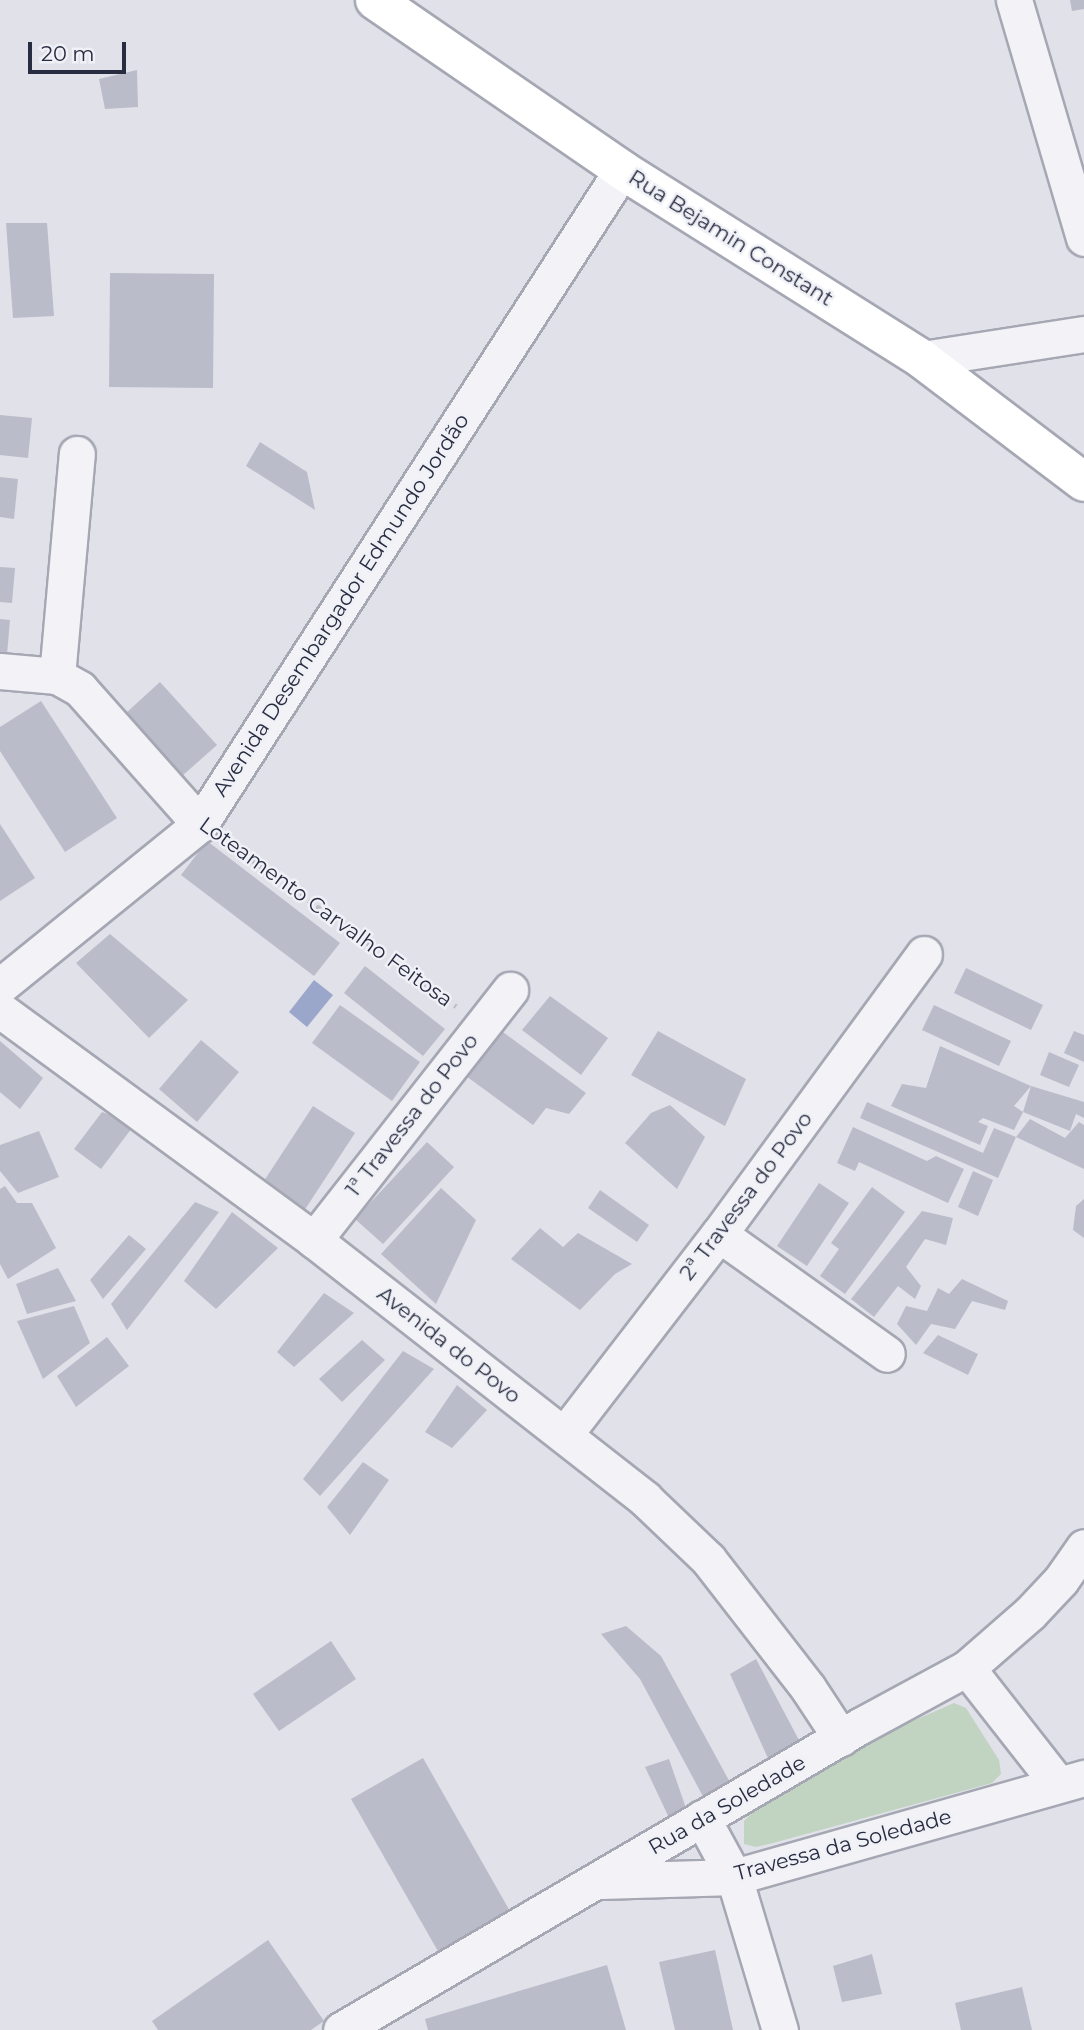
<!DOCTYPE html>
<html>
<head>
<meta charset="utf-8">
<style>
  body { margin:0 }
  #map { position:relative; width:1084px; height:2030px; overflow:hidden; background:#e0e1e9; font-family:Montserrat,sans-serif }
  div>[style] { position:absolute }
  .green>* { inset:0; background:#c1d3c1 }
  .water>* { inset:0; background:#9aa6ca }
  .building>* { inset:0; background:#babcc9 }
  .path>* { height:4.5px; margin-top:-2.25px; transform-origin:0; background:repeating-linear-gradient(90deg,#bebfc8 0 5px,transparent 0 10px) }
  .roads { filter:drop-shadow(2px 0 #a5a7b3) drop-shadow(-2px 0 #a5a7b3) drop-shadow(0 2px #a5a7b3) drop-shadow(0 -2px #a5a7b3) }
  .street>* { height:35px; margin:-17.5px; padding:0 17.5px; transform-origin:17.5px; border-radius:17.5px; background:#f3f3f7 }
  .secondary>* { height:38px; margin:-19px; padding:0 19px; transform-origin:19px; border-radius:19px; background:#fff }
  span { translate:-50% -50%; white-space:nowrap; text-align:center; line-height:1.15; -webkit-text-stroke:5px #eff1f6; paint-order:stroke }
  .street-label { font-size:21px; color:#282c41 }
  .scale { position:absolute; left:28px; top:42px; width:98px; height:32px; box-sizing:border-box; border:4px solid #282c41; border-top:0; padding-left:9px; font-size:21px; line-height:24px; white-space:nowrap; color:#282c41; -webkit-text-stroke:5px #eff1f6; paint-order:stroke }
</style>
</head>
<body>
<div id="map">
  <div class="green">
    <i style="clip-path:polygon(954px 1703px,966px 1708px,999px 1760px,1001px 1774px,992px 1783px,773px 1843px,756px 1847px,744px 1844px,744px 1821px,754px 1811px,851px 1748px)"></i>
  </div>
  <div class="water">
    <i style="clip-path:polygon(314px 980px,333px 995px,307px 1027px,289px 1012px)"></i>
  </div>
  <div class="building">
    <i style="clip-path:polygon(1070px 0,1084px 0,1084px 9px,1072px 11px)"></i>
    <i style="clip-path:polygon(137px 70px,138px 107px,105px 109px,99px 79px)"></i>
    <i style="clip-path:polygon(6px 223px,47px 223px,54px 316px,13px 318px)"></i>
    <i style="clip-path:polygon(110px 273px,214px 274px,213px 388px,109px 387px)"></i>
    <i style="clip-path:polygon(0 415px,32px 418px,28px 458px,0 455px)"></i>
    <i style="clip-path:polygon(260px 442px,307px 472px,315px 510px,246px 466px)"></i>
    <i style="clip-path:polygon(0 477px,18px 479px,14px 519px,0 517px)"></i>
    <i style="clip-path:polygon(0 567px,15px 568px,12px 603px,0 602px)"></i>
    <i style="clip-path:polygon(0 619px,10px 620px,7px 655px,0 654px)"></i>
    <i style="clip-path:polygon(160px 682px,217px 745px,182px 776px,126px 713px)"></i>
    <i style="clip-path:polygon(41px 701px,117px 818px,65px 852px,0 751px,0 727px)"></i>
    <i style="clip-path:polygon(0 824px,35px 878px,0 901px)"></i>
    <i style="clip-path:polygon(207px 841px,340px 943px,314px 976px,181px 875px)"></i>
    <i style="clip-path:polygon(110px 934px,188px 1000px,149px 1038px,76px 963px)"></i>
    <i style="clip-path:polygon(365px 966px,445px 1029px,423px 1056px,344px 993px)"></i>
    <i style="clip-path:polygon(966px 968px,1043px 1005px,1031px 1030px,954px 993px)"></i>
    <i style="clip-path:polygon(550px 996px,608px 1038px,581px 1075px,522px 1030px)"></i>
    <i style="clip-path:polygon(340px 1005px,420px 1062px,392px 1101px,312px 1043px)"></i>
    <i style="clip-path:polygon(934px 1005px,1011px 1041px,999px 1066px,922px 1030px)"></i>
    <i style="clip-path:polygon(500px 1030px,586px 1093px,569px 1114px,546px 1108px,533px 1125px,466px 1076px)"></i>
    <i style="clip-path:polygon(658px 1031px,746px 1079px,725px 1126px,631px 1075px)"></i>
    <i style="clip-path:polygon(1074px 1031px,1084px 1035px,1084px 1062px,1064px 1053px)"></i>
    <i style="clip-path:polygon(201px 1040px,239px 1072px,197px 1122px,159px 1089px)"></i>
    <i style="clip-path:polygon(0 1041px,43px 1078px,20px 1109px,0 1092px)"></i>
    <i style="clip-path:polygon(evenodd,940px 1046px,1031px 1086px,1084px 1102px,1084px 1118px,1076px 1114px,1070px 1131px,1023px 1112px,1014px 1130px,983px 1118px,978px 1122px,988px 1126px,980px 1145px,891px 1106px,902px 1084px,926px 1088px,940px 1046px,1031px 1086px,1023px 1112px,1014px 1106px,1031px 1086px)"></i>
    <i style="clip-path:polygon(1049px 1052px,1079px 1065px,1069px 1087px,1040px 1075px)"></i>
    <i style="clip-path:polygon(867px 1102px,983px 1153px,994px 1128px,1016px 1137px,1030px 1119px,1065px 1138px,1079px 1122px,1084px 1125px,1084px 1169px,1016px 1137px,998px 1178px,860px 1118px)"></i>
    <i style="clip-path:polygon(670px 1105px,705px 1137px,677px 1189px,625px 1143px,651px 1113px)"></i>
    <i style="clip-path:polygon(313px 1106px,355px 1133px,302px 1214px,260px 1187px)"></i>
    <i style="clip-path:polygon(102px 1112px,135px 1124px,101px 1169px,74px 1149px)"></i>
    <i style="clip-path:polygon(853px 1127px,927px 1161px,936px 1156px,964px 1169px,948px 1203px,859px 1162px,855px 1171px,837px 1163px)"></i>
    <i style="clip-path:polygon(39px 1131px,59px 1177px,18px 1193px,0 1171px,0 1145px)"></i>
    <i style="clip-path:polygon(427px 1142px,454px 1167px,383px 1244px,355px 1219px)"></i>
    <i style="clip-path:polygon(973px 1171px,993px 1180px,978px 1216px,958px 1207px)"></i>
    <i style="clip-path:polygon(819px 1183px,849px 1203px,807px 1266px,777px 1246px)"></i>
    <i style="clip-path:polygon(5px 1186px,17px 1203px,32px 1203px,56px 1248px,8px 1279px,0 1264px,0 1189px)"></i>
    <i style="clip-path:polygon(872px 1187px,905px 1212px,845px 1294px,820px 1276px,839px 1249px,831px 1243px)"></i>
    <i style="clip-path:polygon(441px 1188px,476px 1220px,436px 1304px,381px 1254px)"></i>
    <i style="clip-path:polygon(600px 1190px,649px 1225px,637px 1242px,588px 1208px)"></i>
    <i style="clip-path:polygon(1084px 1199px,1084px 1238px,1073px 1230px,1076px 1206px)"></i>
    <i style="clip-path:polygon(195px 1202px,219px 1212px,127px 1330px,111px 1304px)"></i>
    <i style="clip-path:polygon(922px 1211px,953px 1218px,946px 1245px,925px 1239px,906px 1267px,921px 1286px,915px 1299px,898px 1286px,874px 1317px,851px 1299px)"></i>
    <i style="clip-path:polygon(232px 1212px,278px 1248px,216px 1309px,184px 1281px)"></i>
    <i style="clip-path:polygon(540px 1228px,563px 1247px,578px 1233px,632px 1264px,615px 1274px,580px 1310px,511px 1259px)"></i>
    <i style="clip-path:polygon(129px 1235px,146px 1249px,103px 1299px,90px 1280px)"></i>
    <i style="clip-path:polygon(58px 1268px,76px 1301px,27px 1314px,16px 1284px)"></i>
    <i style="clip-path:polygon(962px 1279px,1008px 1301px,1005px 1310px,972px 1301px,955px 1329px,931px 1324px,916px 1345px,897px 1324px,906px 1306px,927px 1311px,938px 1288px,949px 1294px)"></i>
    <i style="clip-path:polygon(324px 1293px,354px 1313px,294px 1367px,277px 1352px)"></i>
    <i style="clip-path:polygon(74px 1306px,90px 1343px,43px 1379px,17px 1321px)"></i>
    <i style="clip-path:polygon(938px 1335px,978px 1354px,968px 1375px,923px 1353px)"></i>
    <i style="clip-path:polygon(107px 1337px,129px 1366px,76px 1407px,57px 1376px)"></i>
    <i style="clip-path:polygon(362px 1340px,385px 1360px,342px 1402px,319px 1379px)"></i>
    <i style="clip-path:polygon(403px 1351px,434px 1369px,320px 1496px,303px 1479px)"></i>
    <i style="clip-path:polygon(457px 1385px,487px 1410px,452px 1448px,425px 1432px)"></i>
    <i style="clip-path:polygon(363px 1462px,389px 1480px,350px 1535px,327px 1507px)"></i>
    <i style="clip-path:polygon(626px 1626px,661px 1656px,732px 1786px,706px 1802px,640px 1679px,601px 1634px)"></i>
    <i style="clip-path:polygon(331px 1641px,356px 1679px,279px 1731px,253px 1694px)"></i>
    <i style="clip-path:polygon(756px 1659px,801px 1744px,771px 1765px,730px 1674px)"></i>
    <i style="clip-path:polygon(423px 1758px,511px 1913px,439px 1953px,351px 1799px)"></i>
    <i style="clip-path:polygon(669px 1759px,688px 1814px,672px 1824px,645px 1767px)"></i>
    <i style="clip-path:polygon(268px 1940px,324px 2021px,311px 2030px,158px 2030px,152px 2021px)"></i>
    <i style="clip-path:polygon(715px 1950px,733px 2030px,675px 2030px,659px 1962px)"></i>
    <i style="clip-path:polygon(872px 1954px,882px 1994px,842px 2002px,833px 1966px)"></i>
    <i style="clip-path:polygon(607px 1965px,626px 2030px,428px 2030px,425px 2019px)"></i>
    <i style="clip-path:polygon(1022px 1987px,1032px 2030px,961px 2030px,955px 2003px)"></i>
  </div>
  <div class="path">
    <i style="left:227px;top:842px;width:282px;rotate:35.6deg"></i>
  </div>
  <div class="roads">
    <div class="street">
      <i style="left:1014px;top:0;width:248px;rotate:73.6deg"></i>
      <i style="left:922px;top:359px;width:164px;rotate:-8.8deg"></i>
      <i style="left:0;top:671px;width:57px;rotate:5deg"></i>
      <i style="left:57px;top:676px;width:26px;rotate:29deg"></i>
      <i style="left:80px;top:689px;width:181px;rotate:48.4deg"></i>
      <i style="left:57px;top:676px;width:223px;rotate:-84.9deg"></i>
      <i style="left:0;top:986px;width:257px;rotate:-39deg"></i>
      <i style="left:200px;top:824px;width:778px;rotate:-57.17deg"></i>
      <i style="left:0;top:1010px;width:389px;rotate:36.2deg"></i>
      <i style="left:314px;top:1240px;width:420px;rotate:38deg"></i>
      <i style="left:645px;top:1499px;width:87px;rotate:43.6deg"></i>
      <i style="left:708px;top:1559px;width:163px;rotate:52.2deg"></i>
      <i style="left:808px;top:1688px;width:60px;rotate:56.6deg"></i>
      <i style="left:719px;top:1234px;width:206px;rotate:35.5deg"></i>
      <i style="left:314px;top:1240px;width:318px;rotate:-51.9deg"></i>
      <i style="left:564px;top:1435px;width:254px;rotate:-52.4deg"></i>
      <i style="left:719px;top:1234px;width:347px;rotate:-53.8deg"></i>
      <i style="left:967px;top:1668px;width:147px;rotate:51.9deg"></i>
      <i style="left:702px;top:1818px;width:67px;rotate:61.5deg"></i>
      <i style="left:734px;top:1877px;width:160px;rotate:73.3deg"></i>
      <i style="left:601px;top:1881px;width:133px;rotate:-1.7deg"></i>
      <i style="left:734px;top:1877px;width:364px;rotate:-15.8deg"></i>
      <i style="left:341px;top:2030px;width:601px;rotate:-30.36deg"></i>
      <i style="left:860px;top:1726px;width:122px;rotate:-28.5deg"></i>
      <i style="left:967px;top:1668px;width:84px;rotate:-41.1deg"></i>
      <i style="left:1030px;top:1613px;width:45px;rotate:-46.8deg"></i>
      <i style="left:1061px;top:1580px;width:40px;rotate:-55.1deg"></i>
    </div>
    <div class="secondary">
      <i style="left:375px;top:0;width:300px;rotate:34.5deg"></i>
      <i style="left:622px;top:170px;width:355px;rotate:32.2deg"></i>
      <i style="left:922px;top:359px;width:203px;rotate:37.2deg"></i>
    </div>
  </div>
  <div class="street-label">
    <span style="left:731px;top:238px;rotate:32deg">Rua Bejamin Constant</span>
    <span style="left:341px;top:605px;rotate:-57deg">Avenida Desembargador Edmundo Jordão</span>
    <span style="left:326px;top:912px;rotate:36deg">Loteamento Carvalho Feitosa</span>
    <span style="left:412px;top:1115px;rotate:-52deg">1ª Travessa do Povo</span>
    <span style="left:746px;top:1196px;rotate:-53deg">2ª Travessa do Povo</span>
    <span style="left:449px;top:1345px;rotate:38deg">Avenida do Povo</span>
    <span style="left:727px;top:1805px;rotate:-30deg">Rua da Soledade</span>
    <span style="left:843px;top:1845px;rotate:-15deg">Travessa da Soledade</span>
  </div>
  <div class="scale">20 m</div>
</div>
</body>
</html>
